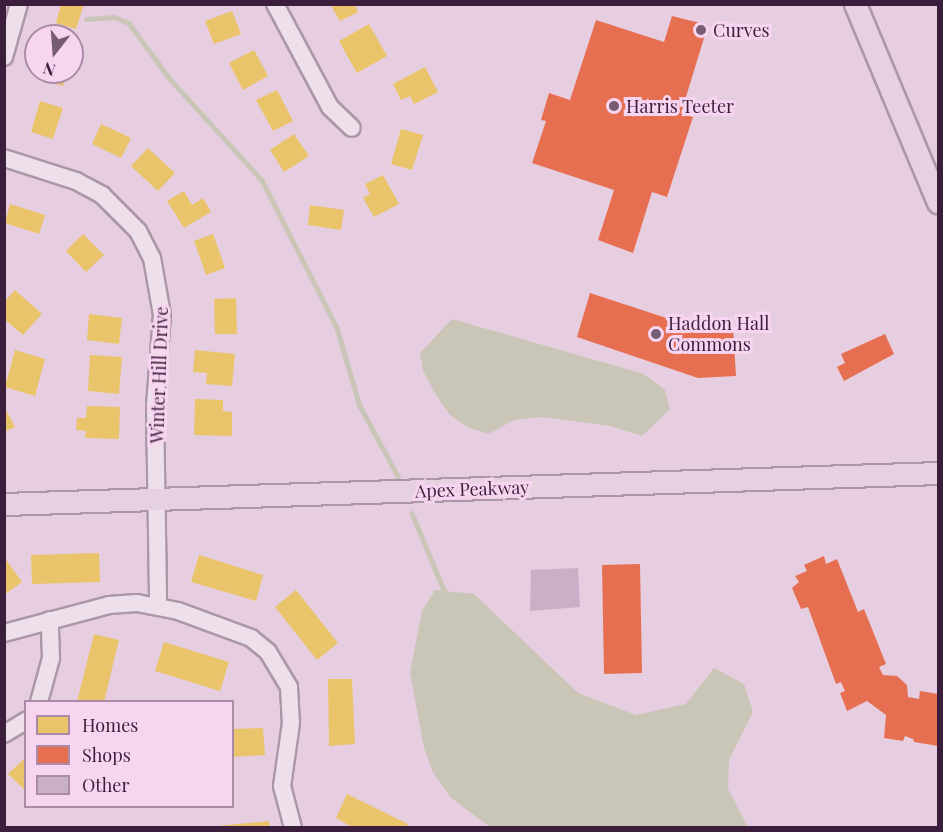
<!DOCTYPE html>
<html>
<head>
<meta charset="utf-8">
<style>
  body { margin:0 }
  #map { position:relative; width:943px; height:832px; overflow:hidden; background:#e6cee0; font-family:"Playfair Display",serif }
  div>[style] { position:absolute }
  .water>* { inset:0; background:#c9c6b7 }
  .homes>* { inset:0; background:#e9c46a }
  .shops>* { inset:0; background:#e76f51 }
  .stream>* { height:4.5px; margin:-2.25px; padding:0 2.25px; transform-origin:2.25px; border-radius:2.25px; background:#c9c6b7 }
  .building>* { inset:0; background:#c9afc7 }
  .roads { filter:drop-shadow(2px 0 #ab97a8) drop-shadow(-2px 0 #ab97a8) drop-shadow(0 2px #ab97a8) drop-shadow(0 -2px #ab97a8) }
  .minor>* { height:16px; margin:-8px; padding:0 8px; transform-origin:8px; border-radius:8px; background:#eee0ea }
  .major>* { height:21px; margin:-10.5px; padding:0 10.5px; transform-origin:10.5px; border-radius:10.5px; background:#e6d1e1 }
  .dots>* { width:16px; height:16px; translate:-50% -50%; box-sizing:border-box; border:3px solid #f7d4ef; border-radius:50% }
  span { translate:-50% -50%; white-space:nowrap; text-align:center; line-height:1.15; -webkit-text-stroke:6px #f7d4ef; paint-order:stroke }
  .poi-label { font-size:18px; color:#3b1e3b }
  .left { translate:0 -50%; text-align:left }
  .street-label { font-size:18px; color:#3b1e3b }
  .frame { position:absolute; inset:0; border:6px solid #3b1e3b; pointer-events:none }
  .legend { position:absolute; left:24px; top:700px; width:210px; height:108px; box-sizing:border-box; background:#f7d4ef; border:2px solid #ac8ba7; margin:0; padding:8px 10px; list-style:none; font-size:18px; color:#3b1e3b }
  .legend li { display:flex; align-items:center; gap:12px; height:30px }
  .legend b { width:30px; border:2px solid #ac8ba7 }
  .north { position:absolute; left:24px; top:24px; width:60px; height:60px; box-sizing:border-box; background:#f7d4ef; border:2px solid #ac8ba7; border-radius:50%; rotate:197deg; font-size:16px; font-weight:700; line-height:24px; text-align:center; color:#3b1e3b }
  .north::after { content:''; display:block; margin:auto; width:21px; height:27px; background:#775c75; clip-path:polygon(50% 0,100% 100%,50% 72%,0 100%) }
</style>
</head>
<body>
<div id="map">
  <div class="water">
    <i style="clip-path:polygon(452px 319px,644px 374px,665px 390px,670px 409px,642px 436px,610px 426px,543px 417px,514px 420px,488px 434px,467px 427px,450px 415px,436px 395px,423px 371px,420px 353px)"></i>
    <i style="clip-path:polygon(435px 590px,474px 594px,578px 693px,636px 715px,686px 704px,714px 668px,744px 684px,753px 712px,729px 760px,728px 789px,748px 827px,490px 827px,450px 797px,433px 772px,424px 748px,410px 672px,422px 611px)"></i>
  </div>
  <div class="homes">
    <i style="clip-path:polygon(61px 4px,84px 4px,76px 29px,56px 23px)"></i>
    <i style="clip-path:polygon(330px 4px,354px 4px,358px 12px,340px 21px)"></i>
    <i style="clip-path:polygon(232px 11px,241px 34px,214px 44px,205px 21px)"></i>
    <i style="clip-path:polygon(369px 24px,387px 56px,357px 73px,339px 41px)"></i>
    <i style="clip-path:polygon(254px 50px,268px 76px,243px 90px,229px 63px)"></i>
    <i style="clip-path:polygon(425px 67px,438px 92px,414px 104px,410px 96px,401px 100px,393px 84px)"></i>
    <i style="clip-path:polygon(47px 72px,67px 72px,63px 86px,45px 81px)"></i>
    <i style="clip-path:polygon(277px 90px,293px 121px,273px 131px,256px 100px)"></i>
    <i style="clip-path:polygon(40px 101px,63px 108px,53px 139px,31px 132px)"></i>
    <i style="clip-path:polygon(101px 124px,131px 138px,121px 158px,92px 144px)"></i>
    <i style="clip-path:polygon(401px 129px,423px 135px,412px 170px,391px 164px)"></i>
    <i style="clip-path:polygon(294px 134px,309px 156px,284px 172px,270px 150px)"></i>
    <i style="clip-path:polygon(148px 148px,175px 173px,158px 191px,131px 166px)"></i>
    <i style="clip-path:polygon(383px 175px,399px 204px,374px 217px,363px 198px,370px 194px,365px 184px)"></i>
    <i style="clip-path:polygon(184px 191px,192px 205px,203px 198px,211px 212px,184px 228px,167px 201px)"></i>
    <i style="clip-path:polygon(10px 204px,45px 215px,39px 234px,5px 223px)"></i>
    <i style="clip-path:polygon(310px 205px,344px 210px,341px 230px,308px 225px)"></i>
    <i style="clip-path:polygon(83px 234px,104px 255px,86px 272px,66px 251px)"></i>
    <i style="clip-path:polygon(213px 234px,225px 268px,206px 275px,194px 241px)"></i>
    <i style="clip-path:polygon(15px 290px,42px 314px,23px 335px,4px 319px,4px 302px)"></i>
    <i style="clip-path:polygon(236px 298px,237px 334px,215px 334px,214px 299px)"></i>
    <i style="clip-path:polygon(89px 314px,122px 318px,119px 344px,87px 340px)"></i>
    <i style="clip-path:polygon(15px 350px,45px 359px,35px 396px,5px 387px)"></i>
    <i style="clip-path:polygon(195px 350px,235px 354px,232px 386px,206px 384px,207px 373px,193px 372px)"></i>
    <i style="clip-path:polygon(90px 355px,122px 357px,119px 394px,88px 391px)"></i>
    <i style="clip-path:polygon(195px 399px,223px 400px,223px 411px,232px 412px,232px 436px,194px 435px)"></i>
    <i style="clip-path:polygon(4px 406px,15px 427px,4px 432px)"></i>
    <i style="clip-path:polygon(87px 406px,120px 407px,119px 439px,85px 438px,86px 431px,76px 430px,77px 418px,86px 418px)"></i>
    <i style="clip-path:polygon(99px 553px,100px 582px,32px 584px,31px 555px)"></i>
    <i style="clip-path:polygon(199px 555px,263px 575px,256px 601px,191px 582px)"></i>
    <i style="clip-path:polygon(4px 557px,22px 582px,4px 595px)"></i>
    <i style="clip-path:polygon(296px 590px,338px 643px,317px 660px,275px 607px)"></i>
    <i style="clip-path:polygon(94px 634px,119px 640px,104px 702px,77px 702px)"></i>
    <i style="clip-path:polygon(164px 642px,229px 662px,220px 691px,155px 671px)"></i>
    <i style="clip-path:polygon(328px 679px,352px 679px,355px 744px,329px 746px)"></i>
    <i style="clip-path:polygon(263px 728px,265px 755px,232px 757px,232px 729px)"></i>
    <i style="clip-path:polygon(26px 757px,26px 791px,8px 774px)"></i>
    <i style="clip-path:polygon(347px 794px,408px 824px,406px 828px,354px 828px,336px 818px)"></i>
    <i style="clip-path:polygon(269px 821px,270px 828px,218px 828px,218px 826px)"></i>
  </div>
  <div class="shops">
    <i style="clip-path:polygon(672px 16px,708px 25px,681px 113px,693px 117px,667px 197px,652px 192px,633px 253px,598px 240px,614px 190px,532px 163px,546px 121px,541px 120px,549px 93px,570px 100px,596px 20px,664px 42px)"></i>
    <i style="clip-path:polygon(590px 293px,703px 330px,733px 327px,736px 376px,698px 378px,577px 337px)"></i>
    <i style="clip-path:polygon(885px 334px,894px 354px,844px 381px,837px 367px,845px 363px,841px 354px)"></i>
    <i style="clip-path:polygon(824px 556px,826px 564px,837px 559px,858px 612px,864px 609px,886px 664px,879px 667px,883px 675px,897px 676px,907px 685px,908px 697px,919px 699px,920px 691px,938px 694px,938px 746px,914px 742px,913px 739px,905px 736px,903px 741px,884px 738px,886px 715px,867px 701px,847px 711px,840px 693px,845px 691px,841px 682px,836px 684px,808px 607px,801px 609px,792px 588px,799px 582px,795px 576px,807px 571px,804px 565px)"></i>
    <i style="clip-path:polygon(640px 564px,642px 673px,604px 674px,602px 565px)"></i>
  </div>
  <div class="stream">
    <i style="left:86px;top:19px;width:28px;rotate:-4deg"></i>
    <i style="left:114px;top:17px;width:16px;rotate:22deg"></i>
    <i style="left:129px;top:23px;width:69px;rotate:53.8deg"></i>
    <i style="left:170px;top:79px;width:137px;rotate:47.7deg"></i>
    <i style="left:262px;top:180px;width:166px;rotate:63.1deg"></i>
    <i style="left:337px;top:328px;width:81px;rotate:73.6deg"></i>
    <i style="left:360px;top:406px;width:80px;rotate:61.5deg"></i>
    <i style="left:412px;top:513px;width:89px;rotate:67.5deg"></i>
  </div>
  <div class="building">
    <i style="clip-path:polygon(578px 568px,580px 607px,530px 611px,531px 570px)"></i>
  </div>
  <div class="roads">
    <div class="minor">
      <i style="left:275px;top:4px;width:117px;rotate:61.9deg"></i>
      <i style="left:330px;top:107px;width:30px;rotate:44deg"></i>
      <i style="left:4px;top:57px;width:55px;rotate:-74.2deg"></i>
      <i style="left:4px;top:158px;width:76px;rotate:17.7deg"></i>
      <i style="left:76px;top:181px;width:30px;rotate:28deg"></i>
      <i style="left:102px;top:195px;width:51px;rotate:45deg"></i>
      <i style="left:138px;top:231px;width:30px;rotate:63deg"></i>
      <i style="left:152px;top:258px;width:58px;rotate:80deg"></i>
      <i style="left:162px;top:315px;width:90px;rotate:94.4deg"></i>
      <i style="left:155px;top:405px;width:201px;rotate:89.1deg"></i>
      <i style="left:4px;top:633px;width:109px;rotate:-14.9deg"></i>
      <i style="left:109px;top:605px;width:28px;rotate:-4deg"></i>
      <i style="left:137px;top:603px;width:42px;rotate:11deg"></i>
      <i style="left:178px;top:611px;width:78px;rotate:20.3deg"></i>
      <i style="left:251px;top:638px;width:22px;rotate:39deg"></i>
      <i style="left:268px;top:652px;width:41px;rotate:59deg"></i>
      <i style="left:289px;top:687px;width:36px;rotate:87deg"></i>
      <i style="left:291px;top:723px;width:64px;rotate:98.1deg"></i>
      <i style="left:282px;top:786px;width:43px;rotate:75.3deg"></i>
      <i style="left:39px;top:702px;width:46px;rotate:-74.7deg"></i>
      <i style="left:51px;top:658px;width:38px;rotate:-92deg"></i>
      <i style="left:4px;top:734px;width:26px;rotate:-31deg"></i>
    </div>
    <div class="major">
      <i style="left:855px;top:4px;width:215px;rotate:67.3deg"></i>
      <i style="left:4px;top:504px;width:935px;rotate:-1.9deg"></i>
    </div>
  </div>
  <div class="dots">
    <i style="left:701px;top:30px;background:#775c75"></i>
    <i style="left:614px;top:106px;background:#775c75"></i>
    <i style="left:656px;top:334px;background:#775c75"></i>
  </div>
  <div class="poi-label">
    <span class="left" style="left:713px;top:30px">Curves</span>
    <span class="left" style="left:626px;top:106px">Harris Teeter</span>
    <span class="left" style="left:668px;top:334px">Haddon Hall<br>Commons</span>
  </div>
  <div class="street-label">
    <span style="left:159px;top:375px;rotate:-88deg">Winter Hill Drive</span>
    <span style="left:472px;top:489px;rotate:-2deg">Apex Peakway</span>
  </div>
  <div class="frame"></div>
  <ul class="legend">
  <li><b style="height:16px;background:#e9c46a"></b>Homes</li>
  <li><b style="height:16px;background:#e76f51"></b>Shops</li>
  <li><b style="height:16px;background:#c9afc7"></b>Other</li>
  </ul>
  <div class="north">N</div>
</div>
</body>
</html>
